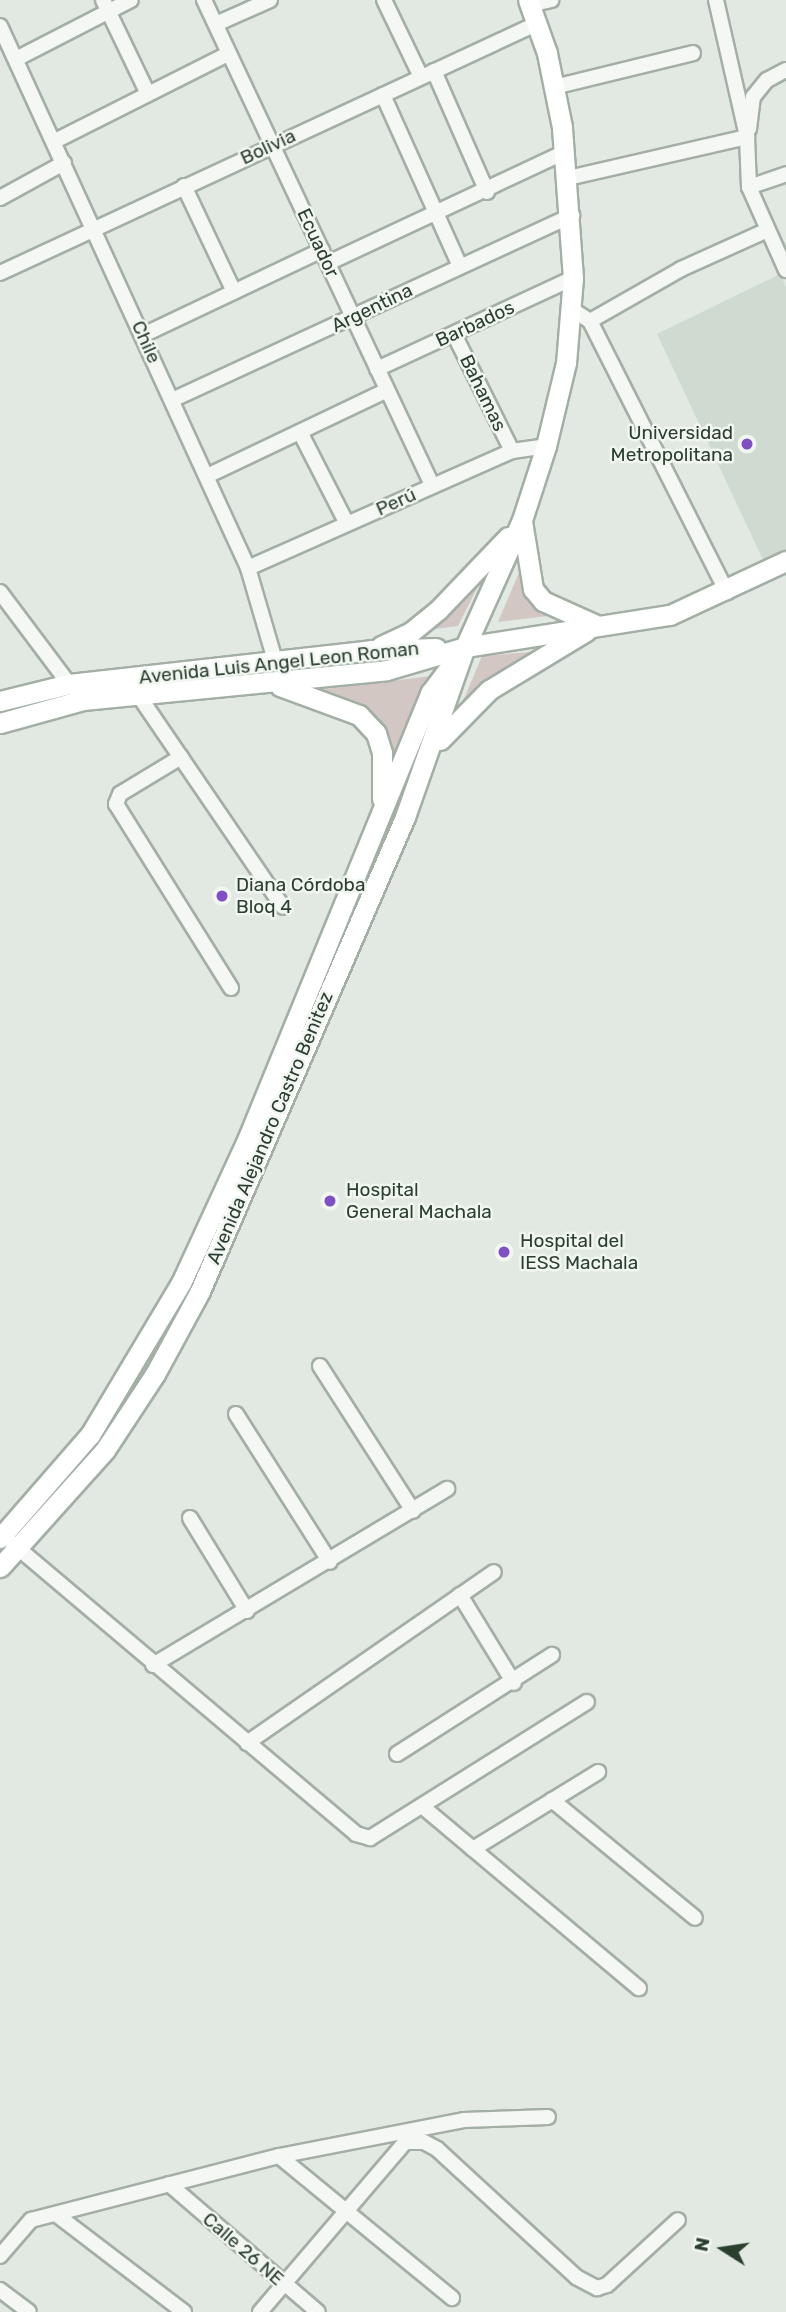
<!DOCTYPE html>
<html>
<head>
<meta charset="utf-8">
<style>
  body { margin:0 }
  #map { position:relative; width:786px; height:2312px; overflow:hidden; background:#e1e9e2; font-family:Rubik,sans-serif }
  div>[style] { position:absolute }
  .built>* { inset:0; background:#cfdad1 }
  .green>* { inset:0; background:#d2c7c3 }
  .roads { filter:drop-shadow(2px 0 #a3afa5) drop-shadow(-2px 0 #a3afa5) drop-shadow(0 2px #a3afa5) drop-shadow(0 -2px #a3afa5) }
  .street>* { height:14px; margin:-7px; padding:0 7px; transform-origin:7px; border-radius:7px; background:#f4f7f4 }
  .secondary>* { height:19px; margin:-9.5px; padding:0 9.5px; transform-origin:9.5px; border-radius:9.5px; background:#fff }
  .dots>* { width:19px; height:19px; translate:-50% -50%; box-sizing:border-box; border:4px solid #f1f6f1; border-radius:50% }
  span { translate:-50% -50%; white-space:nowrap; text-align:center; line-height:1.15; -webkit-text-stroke:5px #f1f6f1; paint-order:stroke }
  .street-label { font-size:19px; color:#2b3f2f }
  .poi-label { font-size:19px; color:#2b3f2f }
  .right { translate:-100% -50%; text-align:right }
  .left { translate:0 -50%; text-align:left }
  .north { position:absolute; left:688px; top:2214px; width:70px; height:70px; -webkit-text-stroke:5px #f1f6f1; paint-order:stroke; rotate:282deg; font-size:19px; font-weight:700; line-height:28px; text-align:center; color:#2b3f2f }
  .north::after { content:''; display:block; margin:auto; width:24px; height:32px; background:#2b3f2f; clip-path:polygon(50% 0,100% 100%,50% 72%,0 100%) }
</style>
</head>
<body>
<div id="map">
  <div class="built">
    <i style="clip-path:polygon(780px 274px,786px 287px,786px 554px,765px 564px,657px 334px)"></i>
  </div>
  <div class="green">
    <i style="clip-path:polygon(523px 563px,556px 615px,498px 622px)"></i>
    <i style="clip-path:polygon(482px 578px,458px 626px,427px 630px,442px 619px)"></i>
    <i style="clip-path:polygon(543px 651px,458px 713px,482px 656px)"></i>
    <i style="clip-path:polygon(431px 676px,390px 777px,386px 751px,318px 690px)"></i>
  </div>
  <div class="roads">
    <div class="street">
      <i style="left:103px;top:0;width:104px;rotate:64.4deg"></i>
      <i style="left:204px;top:0;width:536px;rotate:64.82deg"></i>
      <i style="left:384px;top:0;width:85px;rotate:64.3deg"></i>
      <i style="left:716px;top:0;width:140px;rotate:77.2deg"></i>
      <i style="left:747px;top:137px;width:50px;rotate:87.7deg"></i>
      <i style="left:749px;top:187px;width:91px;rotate:66deg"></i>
      <i style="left:530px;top:5px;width:22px;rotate:-13deg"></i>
      <i style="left:216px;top:24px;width:59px;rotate:-24deg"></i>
      <i style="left:0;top:26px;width:596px;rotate:65.41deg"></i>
      <i style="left:248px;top:568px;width:100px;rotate:73.7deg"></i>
      <i style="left:16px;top:59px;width:129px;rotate:-27.2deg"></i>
      <i style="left:434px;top:71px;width:132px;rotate:66.3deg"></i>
      <i style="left:554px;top:87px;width:143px;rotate:-13.7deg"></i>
      <i style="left:383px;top:95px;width:188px;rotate:65.8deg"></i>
      <i style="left:749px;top:129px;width:32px;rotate:-83deg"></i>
      <i style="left:753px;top:97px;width:22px;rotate:-51deg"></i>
      <i style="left:767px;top:80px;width:21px;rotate:-28deg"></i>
      <i style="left:55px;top:141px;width:194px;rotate:-26.7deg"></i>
      <i style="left:568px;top:178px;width:184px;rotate:-12.9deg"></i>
      <i style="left:184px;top:186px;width:117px;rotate:64.7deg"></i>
      <i style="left:749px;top:187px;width:39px;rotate:-19deg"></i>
      <i style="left:0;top:198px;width:73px;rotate:-28.7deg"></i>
      <i style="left:328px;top:263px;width:262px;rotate:-25.1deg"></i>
      <i style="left:0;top:273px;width:593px;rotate:-24.92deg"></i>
      <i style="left:570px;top:308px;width:24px;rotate:33deg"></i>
      <i style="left:590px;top:321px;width:304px;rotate:63.2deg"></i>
      <i style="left:590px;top:321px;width:105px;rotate:-29.7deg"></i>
      <i style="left:681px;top:269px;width:92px;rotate:-24.3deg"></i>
      <i style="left:454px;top:334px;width:131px;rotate:63.6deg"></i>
      <i style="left:143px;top:335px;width:198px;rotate:-25.4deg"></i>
      <i style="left:377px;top:369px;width:216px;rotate:-24.9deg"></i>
      <i style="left:172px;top:400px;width:441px;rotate:-24.8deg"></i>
      <i style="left:300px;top:432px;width:103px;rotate:62.9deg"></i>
      <i style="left:207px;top:476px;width:199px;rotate:-25.5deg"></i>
      <i style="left:248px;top:568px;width:289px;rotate:-23.9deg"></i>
      <i style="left:512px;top:451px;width:34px;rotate:-8deg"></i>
      <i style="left:0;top:592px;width:115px;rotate:53.1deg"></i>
      <i style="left:139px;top:696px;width:255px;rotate:55.7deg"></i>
      <i style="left:181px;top:757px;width:71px;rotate:148.8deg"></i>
      <i style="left:120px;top:794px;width:11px;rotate:112deg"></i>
      <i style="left:116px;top:804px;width:217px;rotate:58deg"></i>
      <i style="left:320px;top:1366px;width:172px;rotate:57.3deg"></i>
      <i style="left:236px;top:1414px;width:175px;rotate:57.6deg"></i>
      <i style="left:190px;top:1518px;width:109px;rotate:58.5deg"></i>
      <i style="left:12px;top:1543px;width:451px;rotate:40.2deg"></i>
      <i style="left:356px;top:1834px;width:15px;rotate:16deg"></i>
      <i style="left:370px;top:1838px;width:256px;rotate:-32.1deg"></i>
      <i style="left:460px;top:1595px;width:103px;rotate:58.5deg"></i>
      <i style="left:153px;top:1665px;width:343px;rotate:-30.9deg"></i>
      <i style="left:247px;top:1743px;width:300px;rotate:-34.7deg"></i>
      <i style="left:397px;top:1754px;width:184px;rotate:-32.6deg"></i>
      <i style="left:552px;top:1800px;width:185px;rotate:39.5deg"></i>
      <i style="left:423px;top:1807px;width:282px;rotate:40deg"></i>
      <i style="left:473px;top:1849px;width:147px;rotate:-31.6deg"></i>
      <i style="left:279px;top:2156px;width:224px;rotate:39.4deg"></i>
      <i style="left:169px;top:2184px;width:196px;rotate:40.7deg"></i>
      <i style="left:57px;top:2215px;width:160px;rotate:37.4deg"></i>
      <i style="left:0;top:2256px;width:48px;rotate:-49.3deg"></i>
      <i style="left:31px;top:2220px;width:256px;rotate:-14.5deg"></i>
      <i style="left:279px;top:2156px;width:188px;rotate:-11deg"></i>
      <i style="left:464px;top:2120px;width:84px;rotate:-2deg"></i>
      <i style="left:0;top:2290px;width:36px;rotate:37deg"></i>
      <i style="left:260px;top:2312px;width:223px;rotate:-49.5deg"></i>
      <i style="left:405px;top:2142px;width:19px"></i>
      <i style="left:424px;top:2142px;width:15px;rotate:28deg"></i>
      <i style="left:437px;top:2149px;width:189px;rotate:42.6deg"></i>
      <i style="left:576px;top:2277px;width:24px;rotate:28deg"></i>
      <i style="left:597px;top:2288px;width:10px;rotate:-17deg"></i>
      <i style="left:607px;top:2285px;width:96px;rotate:-42.5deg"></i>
    </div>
    <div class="secondary">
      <i style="left:522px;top:521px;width:69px;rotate:80.8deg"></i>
      <i style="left:533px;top:589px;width:16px;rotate:50deg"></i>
      <i style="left:543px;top:601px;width:56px;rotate:24.3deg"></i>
      <i style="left:381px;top:646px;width:33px;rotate:-25deg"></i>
      <i style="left:411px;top:632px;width:35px;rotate:-39deg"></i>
      <i style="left:438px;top:610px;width:101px;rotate:-46.2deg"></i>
      <i style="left:280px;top:686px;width:84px;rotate:20.2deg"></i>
      <i style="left:359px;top:715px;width:25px;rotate:47deg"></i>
      <i style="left:376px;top:733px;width:21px;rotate:73deg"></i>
      <i style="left:382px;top:753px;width:46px;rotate:90deg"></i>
      <i style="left:0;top:701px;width:71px;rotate:-13.8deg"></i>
      <i style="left:69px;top:684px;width:304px;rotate:-6.4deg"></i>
      <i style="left:371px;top:650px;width:65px;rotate:-1.8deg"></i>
      <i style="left:0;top:723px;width:86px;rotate:-15.5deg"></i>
      <i style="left:83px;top:700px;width:305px;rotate:-5.6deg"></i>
      <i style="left:387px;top:670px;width:81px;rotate:-16.4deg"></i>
      <i style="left:465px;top:647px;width:207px;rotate:-8.9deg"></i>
      <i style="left:670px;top:615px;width:128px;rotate:-25deg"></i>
      <i style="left:440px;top:740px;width:70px;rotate:-45.6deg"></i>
      <i style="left:489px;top:690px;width:114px;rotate:-31.3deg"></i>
      <i style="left:0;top:1538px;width:137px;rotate:-48.9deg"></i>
      <i style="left:90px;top:1435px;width:177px;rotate:-59.1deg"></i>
      <i style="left:181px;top:1283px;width:157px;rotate:-65.2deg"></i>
      <i style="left:247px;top:1140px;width:484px;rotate:-67.7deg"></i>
      <i style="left:431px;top:692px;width:45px;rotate:-53.1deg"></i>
      <i style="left:0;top:1567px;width:157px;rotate:-48.1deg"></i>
      <i style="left:105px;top:1450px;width:91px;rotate:-56.7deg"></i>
      <i style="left:155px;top:1374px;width:94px;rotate:-61.5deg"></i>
      <i style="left:200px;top:1291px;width:516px;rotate:-66.61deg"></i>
      <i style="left:405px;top:817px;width:180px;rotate:-70.6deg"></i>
      <i style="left:465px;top:647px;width:139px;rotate:-65.8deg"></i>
      <i style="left:522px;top:520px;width:78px;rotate:-72deg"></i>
      <i style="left:546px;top:446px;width:85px;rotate:-76.5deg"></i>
      <i style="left:566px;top:363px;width:85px;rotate:-85.3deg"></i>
      <i style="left:573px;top:278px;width:151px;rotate:-94.2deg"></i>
      <i style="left:562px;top:127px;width:76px;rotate:-101.5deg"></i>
      <i style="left:547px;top:53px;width:56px;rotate:-109.7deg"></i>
    </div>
  </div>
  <div class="dots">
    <i style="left:747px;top:444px;background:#7e50c3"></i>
    <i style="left:222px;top:896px;background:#7e50c3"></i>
    <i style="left:330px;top:1201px;background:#7e50c3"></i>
    <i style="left:504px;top:1252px;background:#7e50c3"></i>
  </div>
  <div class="street-label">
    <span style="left:268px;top:147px;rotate:-25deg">Bolivia</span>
    <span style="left:318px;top:243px;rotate:65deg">Ecuador</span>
    <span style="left:372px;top:308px;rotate:-26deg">Argentina</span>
    <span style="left:475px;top:324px;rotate:-25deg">Barbados</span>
    <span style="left:146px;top:342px;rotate:66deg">Chile</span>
    <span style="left:483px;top:393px;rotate:64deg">Bahamas</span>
    <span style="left:396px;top:502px;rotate:-24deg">Perú</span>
    <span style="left:279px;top:663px;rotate:-6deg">Avenida Luis Angel Leon Roman</span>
    <span style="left:270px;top:1128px;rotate:-67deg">Avenida Alejandro Castro Benitez</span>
    <span style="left:243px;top:2249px;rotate:41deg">Calle 26 NE</span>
  </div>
  <div class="poi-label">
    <span class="right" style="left:733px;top:444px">Universidad<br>Metropolitana</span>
    <span class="left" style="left:236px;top:896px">Diana Córdoba<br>Bloq 4</span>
    <span class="left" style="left:346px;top:1201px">Hospital<br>General Machala</span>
    <span class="left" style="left:520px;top:1252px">Hospital del<br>IESS Machala</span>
  </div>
  <div class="north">N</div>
</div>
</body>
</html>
